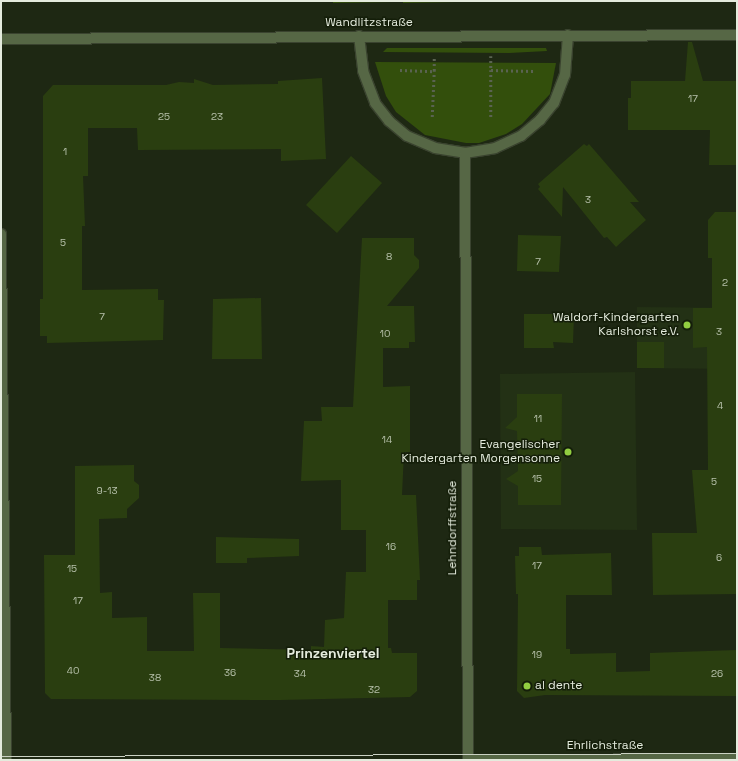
<!DOCTYPE html>
<html>
<head>
<meta charset="utf-8">
<style>
  body { margin:0 }
  #map { position:relative; width:738px; height:761px; overflow:hidden; background:#1e2813; font-family:"Space Grotesk",sans-serif }
  div>[style] { position:absolute }
  .built>* { inset:0; background:#233115 }
  .green>* { inset:0; background:#334f0c }
  .building>* { inset:0; background:#2a3e10 }
  .path>* { height:2.5px; margin-top:-1.25px; transform-origin:0; background:repeating-linear-gradient(90deg,#5a6351 0 2px,transparent 0 5px) }
  .roads { filter:drop-shadow(1px 0 #3a432f) drop-shadow(-1px 0 #3a432f) drop-shadow(0 1px #3a432f) drop-shadow(0 -1px #3a432f) }
  .minor>* { height:10px; margin:-5px; padding:0 5px; transform-origin:5px; border-radius:5px; background:#566745 }
  .tram>* { height:1px; margin:-0.5px; padding:0 0.5px; transform-origin:0.5px; border-radius:0.5px; background:#cbd2c3 }
  .dots>* { width:11px; height:11px; translate:-50% -50%; box-sizing:border-box; border:2px solid #141e09; border-radius:50% }
  span { translate:-50% -50%; white-space:nowrap; text-align:center; line-height:1.15; -webkit-text-stroke:3px #141e09; paint-order:stroke }
  .number-label { font-size:10px; color:#b6c0aa }
  .number-label span { -webkit-text-stroke-width:0 }
  .street-label { font-size:12px; color:#e4ebdd }
  .poi-label { font-size:12px; color:#e4ebdd }
  .right { translate:-100% -50%; text-align:right }
  .left { translate:0 -50%; text-align:left }
  .quarter-label { font-size:14px; color:#e4ebdd; font-weight:700 }
  .frame { position:absolute; inset:0; border:2px solid #e4ebdd; pointer-events:none }
</style>
</head>
<body>
<div id="map">
  <div class="built">
    <i style="clip-path:polygon(637px 307px,737px 308px,737px 369px,637px 368px)"></i>
    <i style="clip-path:polygon(635px 372px,637px 530px,501px 529px,500px 374px)"></i>
  </div>
  <div class="green">
    <i style="clip-path:polygon(333px 1px,393px 1px,393px 2px,333px 3px)"></i>
    <i style="clip-path:polygon(403px 1px,516px 1px,403px 3px)"></i>
    <i style="clip-path:polygon(387px 48px,546px 48px,547px 51px,509px 53px,383px 52px)"></i>
    <i style="clip-path:polygon(375px 62px,556px 63px,550px 94px,522px 124px,506px 134px,479px 143px,466px 143px,425px 135px,396px 112px,386px 96px)"></i>
  </div>
  <div class="building">
    <i style="clip-path:polygon(688px 42px,692px 42px,703px 81px,737px 81px,737px 165px,709px 165px,710px 130px,628px 130px,628px 98px,631px 98px,631px 81px,685px 81px)"></i>
    <i style="clip-path:polygon(322px 78px,326px 159px,281px 161px,281px 149px,138px 150px,137px 128px,88px 128px,88px 176px,83px 176px,85px 226px,82px 226px,82px 290px,158px 289px,158px 300px,164px 300px,163px 340px,47px 343px,47px 336px,40px 336px,40px 299px,43px 299px,43px 96px,53px 85px,166px 85px,179px 82px,194px 83px,194px 79px,213px 85px,278px 84px,278px 81px)"></i>
    <i style="clip-path:polygon(584px 144px,587px 146px,589px 144px,639px 202px,630px 202px,646px 220px,616px 247px,607px 237px,604px 238px,563px 187px,562px 217px,538px 189px,540px 187px,538px 184px)"></i>
    <i style="clip-path:polygon(351px 156px,382px 183px,337px 233px,306px 205px)"></i>
    <i style="clip-path:polygon(715px 212px,737px 212px,737px 594px,653px 595px,652px 533px,697px 533px,692px 470px,708px 470px,707px 347px,693px 348px,693px 308px,712px 308px,712px 258px,708px 258px,708px 220px)"></i>
    <i style="clip-path:polygon(518px 235px,561px 236px,559px 272px,517px 271px)"></i>
    <i style="clip-path:polygon(362px 238px,414px 238px,414px 255px,419px 260px,419px 268px,387px 306px,414px 306px,415px 342px,409px 342px,409px 348px,383px 348px,383px 387px,410px 386px,410px 452px,404px 452px,402px 495px,416px 495px,420px 580px,417px 580px,417px 600px,388px 600px,388px 648px,391px 648px,392px 653px,417px 653px,417px 691px,410px 697px,280px 700px,51px 699px,45px 693px,44px 555px,75px 555px,75px 466px,134px 465px,134px 481px,139px 485px,139px 498px,127px 509px,127px 518px,99px 519px,100px 593px,112px 592px,112px 618px,147px 617px,147px 651px,194px 651px,193px 593px,220px 593px,220px 648px,311px 650px,311px 646px,324px 647px,325px 620px,344px 618px,346px 572px,366px 572px,366px 530px,341px 530px,341px 480px,301px 481px,304px 421px,322px 421px,321px 407px,353px 407px)"></i>
    <i style="clip-path:polygon(261px 298px,262px 359px,212px 359px,213px 299px)"></i>
    <i style="clip-path:polygon(524px 314px,574px 314px,573px 343px,553px 342px,554px 348px,524px 348px)"></i>
    <i style="clip-path:polygon(637px 342px,664px 342px,664px 368px,637px 368px)"></i>
    <i style="clip-path:polygon(517px 394px,562px 394px,561px 505px,518px 505px,518px 486px,506px 479px,518px 471px,517px 431px,505px 428px,517px 417px)"></i>
    <i style="clip-path:polygon(216px 537px,299px 539px,299px 556px,247px 558px,247px 563px,216px 563px)"></i>
    <i style="clip-path:polygon(519px 547px,541px 547px,542px 555px,611px 553px,612px 595px,566px 595px,566px 649px,570px 649px,570px 654px,616px 653px,616px 672px,650px 671px,650px 653px,737px 650px,737px 696px,545px 695px,524px 698px,517px 691px,518px 594px,516px 594px,515px 556px,519px 556px)"></i>
  </div>
  <div class="path">
    <i style="left:491px;top:56px;width:14px;rotate:90deg"></i>
    <i style="left:491px;top:70px;width:43px;rotate:1.3deg"></i>
    <i style="left:400px;top:70px;width:34px;rotate:2deg"></i>
    <i style="left:434px;top:71px;width:15px;rotate:-90deg"></i>
    <i style="left:491px;top:70px;width:47px;rotate:90deg"></i>
    <i style="left:432px;top:117px;width:46px;rotate:-87.5deg"></i>
  </div>
  <div class="roads">
    <div class="minor">
      <i style="left:359px;top:36px;width:35px;rotate:83deg"></i>
      <i style="left:363px;top:71px;width:34px;rotate:69deg"></i>
      <i style="left:375px;top:103px;width:23px;rotate:52deg"></i>
      <i style="left:389px;top:121px;width:23px;rotate:40deg"></i>
      <i style="left:407px;top:136px;width:30px;rotate:23deg"></i>
      <i style="left:435px;top:148px;width:30px;rotate:9deg"></i>
      <i style="left:465px;top:153px;width:30px;rotate:-9deg"></i>
      <i style="left:495px;top:148px;width:29px;rotate:-25deg"></i>
      <i style="left:521px;top:136px;width:25px;rotate:-40deg"></i>
      <i style="left:540px;top:120px;width:22px;rotate:-51deg"></i>
      <i style="left:554px;top:103px;width:30px;rotate:-69deg"></i>
      <i style="left:565px;top:75px;width:40px;rotate:-85.7deg"></i>
      <i style="left:1px;top:39px;width:736px;rotate:-0.31deg"></i>
      <i style="left:465px;top:153px;width:607px;rotate:89.72deg"></i>
      <i style="left:1px;top:234px;width:526px;rotate:89.46deg"></i>
      <i style="left:473px;top:760px;width:264px;rotate:-0.2deg"></i>
    </div>
  </div>
  <div class="tram">
    <i style="left:1px;top:756px;width:736px;rotate:-0.23deg"></i>
  </div>
  <div class="dots">
    <i style="left:687px;top:325px;background:#91cd40"></i>
    <i style="left:568px;top:452px;background:#91cd40"></i>
    <i style="left:527px;top:686px;background:#91cd40"></i>
  </div>
  <div class="number-label">
    <span style="left:693px;top:99px">17</span>
    <span style="left:164px;top:117px">25</span>
    <span style="left:217px;top:117px">23</span>
    <span style="left:65px;top:152px">1</span>
    <span style="left:588px;top:200px">3</span>
    <span style="left:63px;top:243px">5</span>
    <span style="left:389px;top:257px">8</span>
    <span style="left:538px;top:262px">7</span>
    <span style="left:725px;top:283px">2</span>
    <span style="left:102px;top:317px">7</span>
    <span style="left:719px;top:332px">3</span>
    <span style="left:385px;top:334px">10</span>
    <span style="left:720px;top:406px">4</span>
    <span style="left:538px;top:419px">11</span>
    <span style="left:387px;top:440px">14</span>
    <span style="left:537px;top:479px">15</span>
    <span style="left:714px;top:482px">5</span>
    <span style="left:107px;top:491px">9-13</span>
    <span style="left:391px;top:547px">16</span>
    <span style="left:719px;top:558px">6</span>
    <span style="left:537px;top:566px">17</span>
    <span style="left:72px;top:569px">15</span>
    <span style="left:78px;top:601px">17</span>
    <span style="left:537px;top:655px">19</span>
    <span style="left:73px;top:671px">40</span>
    <span style="left:230px;top:673px">36</span>
    <span style="left:300px;top:674px">34</span>
    <span style="left:717px;top:674px">26</span>
    <span style="left:155px;top:678px">38</span>
    <span style="left:374px;top:690px">32</span>
  </div>
  <div class="street-label">
    <span style="left:369px;top:23px">Wandlitzstraße</span>
    <span style="left:453px;top:528px;rotate:-90deg">Lehndorffstraße</span>
    <span style="left:605px;top:746px">Ehrlichstraße</span>
  </div>
  <div class="poi-label">
    <span class="right" style="left:679px;top:325px">Waldorf-Kindergarten<br>Karlshorst e.V.</span>
    <span class="right" style="left:560px;top:452px">Evangelischer<br>Kindergarten Morgensonne</span>
    <span class="left" style="left:535px;top:686px">al dente</span>
  </div>
  <div class="quarter-label">
    <span style="left:333px;top:653px">Prinzenviertel</span>
  </div>
  <div class="frame"></div>
</div>
</body>
</html>
